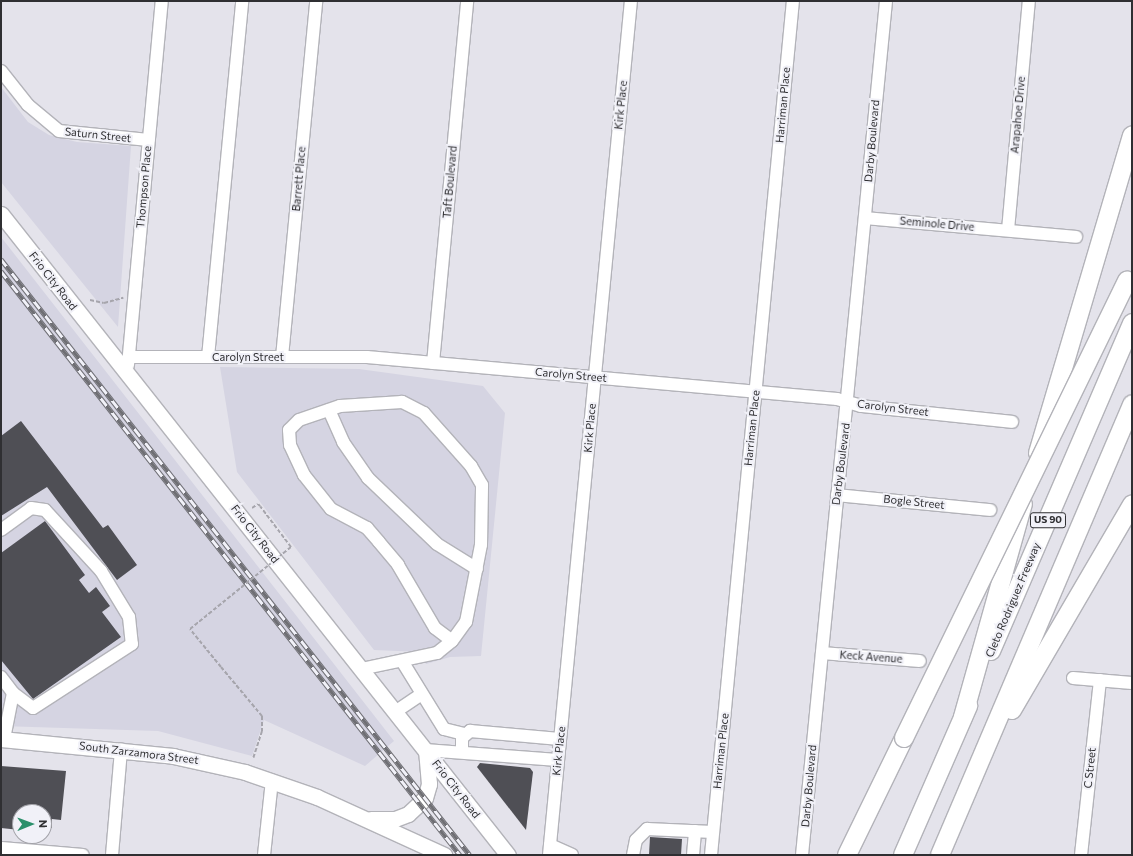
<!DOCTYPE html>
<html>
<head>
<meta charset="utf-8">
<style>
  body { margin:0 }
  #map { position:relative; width:1133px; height:856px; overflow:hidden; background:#e4e3eb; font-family:Commissioner,sans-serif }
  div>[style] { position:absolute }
  .built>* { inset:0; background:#d5d4e2 }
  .building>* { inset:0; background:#4f4f55 }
  .path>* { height:2px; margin-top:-1px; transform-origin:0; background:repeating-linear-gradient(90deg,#a6a5ac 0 4px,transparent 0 6px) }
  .roads { filter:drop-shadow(1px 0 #b3b3b9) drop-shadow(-1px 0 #b3b3b9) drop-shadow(0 1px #b3b3b9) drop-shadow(0 -1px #b3b3b9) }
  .minor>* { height:12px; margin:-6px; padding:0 6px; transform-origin:6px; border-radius:6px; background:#fff }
  .major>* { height:15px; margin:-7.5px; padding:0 7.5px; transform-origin:7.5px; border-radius:7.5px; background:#fff }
  .highway>* { height:18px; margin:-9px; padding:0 9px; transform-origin:9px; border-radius:9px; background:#fff }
  .rail>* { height:4.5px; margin-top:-2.25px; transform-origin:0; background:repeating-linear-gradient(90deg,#f1f1f8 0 9px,#6f6f74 0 18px); box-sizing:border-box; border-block:1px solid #6f6f74 }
  .path-bridge>* { height:2px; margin-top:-1px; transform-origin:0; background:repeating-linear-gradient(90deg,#a6a5ac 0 4px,transparent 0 6px) }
  .bridges { filter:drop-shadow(1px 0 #b3b3b9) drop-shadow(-1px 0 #b3b3b9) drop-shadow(0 1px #b3b3b9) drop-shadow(0 -1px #b3b3b9) }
  .highway-bridge>* { height:18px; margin:-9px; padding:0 9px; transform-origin:9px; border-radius:9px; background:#fff }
  span { translate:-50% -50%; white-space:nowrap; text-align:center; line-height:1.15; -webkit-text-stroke:4px #f1f1f8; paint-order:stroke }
  .shield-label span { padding:1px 3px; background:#f1f1f8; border:1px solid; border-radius:3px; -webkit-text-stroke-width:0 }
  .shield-label { font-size:10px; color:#2f2f32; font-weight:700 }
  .street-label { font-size:11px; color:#2f2f32 }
  .frame { position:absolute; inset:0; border:2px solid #2f2f32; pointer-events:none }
  .north { position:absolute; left:12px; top:804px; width:40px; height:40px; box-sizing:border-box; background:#f1f1f8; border:1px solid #a3a3a9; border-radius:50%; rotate:89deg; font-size:11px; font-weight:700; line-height:16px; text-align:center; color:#2f2f32 }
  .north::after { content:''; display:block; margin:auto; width:14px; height:18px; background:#2b906b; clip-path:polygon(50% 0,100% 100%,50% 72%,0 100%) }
</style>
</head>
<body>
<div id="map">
  <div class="built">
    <i style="clip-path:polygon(1px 87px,28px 122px,49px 135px,77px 142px,131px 146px,118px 327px,1px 182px)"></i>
    <i style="clip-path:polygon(1px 237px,394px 741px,365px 766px,264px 720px,252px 756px,158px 731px,1px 726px)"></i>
    <i style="clip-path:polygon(220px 367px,359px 369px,483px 386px,505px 413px,481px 656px,450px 657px,426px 664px,422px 652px,374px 650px,237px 472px)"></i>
  </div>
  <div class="building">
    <i style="clip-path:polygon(21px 421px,103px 528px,108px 525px,137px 565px,117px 580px,47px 487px,1px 516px,1px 436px)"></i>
    <i style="clip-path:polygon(45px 521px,85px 575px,79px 580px,89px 593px,96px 587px,110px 606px,102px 612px,121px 637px,33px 699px,1px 660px,1px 553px)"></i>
    <i style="clip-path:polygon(480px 763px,530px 768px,533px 772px,526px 830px,477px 767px)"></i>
    <i style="clip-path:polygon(1px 766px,66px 771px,61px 820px,52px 819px,52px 828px,44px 827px,44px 812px,20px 812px,20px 830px,1px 828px)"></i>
    <i style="clip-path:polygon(650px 837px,682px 839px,681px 855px,649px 855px)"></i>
  </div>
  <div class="path">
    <i style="left:90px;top:300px;width:14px;rotate:12deg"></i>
    <i style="left:104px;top:303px;width:20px;rotate:-15deg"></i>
    <i style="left:252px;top:508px;width:7px;rotate:-34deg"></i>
    <i style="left:258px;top:504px;width:3px;rotate:45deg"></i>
    <i style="left:221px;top:667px;width:64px;rotate:50.1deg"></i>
    <i style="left:262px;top:716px;width:15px;rotate:90deg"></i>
    <i style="left:262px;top:731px;width:28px;rotate:108deg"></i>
  </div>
  <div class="roads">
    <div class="minor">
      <i style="left:1px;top:71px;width:43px;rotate:51.5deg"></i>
      <i style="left:28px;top:105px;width:40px;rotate:40deg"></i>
      <i style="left:59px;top:131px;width:90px;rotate:5.7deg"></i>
      <i style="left:865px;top:218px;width:212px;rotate:5.1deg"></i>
      <i style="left:1008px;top:230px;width:230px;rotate:-84.8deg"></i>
      <i style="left:129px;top:357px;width:238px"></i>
      <i style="left:367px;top:357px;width:472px;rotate:5.1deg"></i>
      <i style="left:837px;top:399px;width:25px;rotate:16deg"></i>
      <i style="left:861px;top:406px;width:152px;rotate:6deg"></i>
      <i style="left:208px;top:357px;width:358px;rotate:-84.5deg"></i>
      <i style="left:282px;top:357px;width:358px;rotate:-84.5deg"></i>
      <i style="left:433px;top:363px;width:364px;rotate:-84.6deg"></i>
      <i style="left:128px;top:365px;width:366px;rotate:-84.7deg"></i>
      <i style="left:329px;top:410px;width:35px;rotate:66deg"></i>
      <i style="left:343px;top:442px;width:44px;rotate:55.2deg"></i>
      <i style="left:368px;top:478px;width:95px;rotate:43.7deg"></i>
      <i style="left:437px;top:544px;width:47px;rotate:32deg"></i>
      <i style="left:837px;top:495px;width:154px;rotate:5.6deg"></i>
      <i style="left:1px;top:530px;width:37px;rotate:-36deg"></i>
      <i style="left:31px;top:508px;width:14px;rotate:8deg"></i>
      <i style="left:45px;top:510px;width:83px;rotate:47.4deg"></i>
      <i style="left:101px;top:571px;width:54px;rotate:58.7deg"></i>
      <i style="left:129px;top:617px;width:27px;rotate:84deg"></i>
      <i style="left:132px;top:644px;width:118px;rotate:147.1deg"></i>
      <i style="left:33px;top:708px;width:25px;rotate:-143deg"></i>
      <i style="left:13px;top:693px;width:47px;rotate:101.1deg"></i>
      <i style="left:822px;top:653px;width:98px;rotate:4.7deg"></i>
      <i style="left:402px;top:661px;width:80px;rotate:58.3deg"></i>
      <i style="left:444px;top:729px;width:21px;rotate:14deg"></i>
      <i style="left:361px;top:669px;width:78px;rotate:-11.9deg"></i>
      <i style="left:437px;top:653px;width:19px;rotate:-39deg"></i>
      <i style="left:452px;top:641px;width:24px;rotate:-54deg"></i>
      <i style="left:466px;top:622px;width:78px;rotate:-79deg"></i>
      <i style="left:481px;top:545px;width:60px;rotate:-89deg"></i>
      <i style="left:482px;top:485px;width:22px;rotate:-120deg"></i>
      <i style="left:471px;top:466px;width:71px;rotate:-131.6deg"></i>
      <i style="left:424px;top:413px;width:25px;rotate:-153deg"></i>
      <i style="left:402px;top:402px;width:62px;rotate:176.3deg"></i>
      <i style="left:340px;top:406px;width:43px;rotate:161.1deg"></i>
      <i style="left:299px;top:420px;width:14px;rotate:135deg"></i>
      <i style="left:289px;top:430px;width:15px;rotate:86deg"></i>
      <i style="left:290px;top:445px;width:33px;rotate:65deg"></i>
      <i style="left:304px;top:475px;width:43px;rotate:51.5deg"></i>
      <i style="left:331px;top:509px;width:41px;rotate:27.8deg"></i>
      <i style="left:367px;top:528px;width:18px;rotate:49deg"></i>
      <i style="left:379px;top:542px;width:30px;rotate:50deg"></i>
      <i style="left:398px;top:565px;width:73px;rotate:59.6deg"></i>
      <i style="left:435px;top:628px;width:21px;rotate:37deg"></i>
      <i style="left:1px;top:677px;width:20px;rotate:53deg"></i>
      <i style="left:1073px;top:678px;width:59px;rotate:4.8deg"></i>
      <i style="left:395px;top:712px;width:30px;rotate:-34deg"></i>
      <i style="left:425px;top:750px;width:133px;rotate:4.3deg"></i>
      <i style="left:462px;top:752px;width:14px;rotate:-90deg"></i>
      <i style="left:462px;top:738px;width:11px;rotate:-41deg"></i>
      <i style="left:470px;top:731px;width:90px;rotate:5.1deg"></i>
      <i style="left:550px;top:845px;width:24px;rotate:24deg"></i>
      <i style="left:1px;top:848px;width:82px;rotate:4.9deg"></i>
      <i style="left:112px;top:855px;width:106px;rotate:-85.1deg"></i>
      <i style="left:264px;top:855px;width:75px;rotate:-83.9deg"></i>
      <i style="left:549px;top:855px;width:858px;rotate:-84.52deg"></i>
      <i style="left:633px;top:855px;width:15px;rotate:-79deg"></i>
      <i style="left:636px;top:840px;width:16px;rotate:-45deg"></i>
      <i style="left:647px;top:829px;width:66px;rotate:2.6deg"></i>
      <i style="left:693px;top:855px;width:24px;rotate:-85deg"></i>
      <i style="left:711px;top:855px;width:858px;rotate:-84.52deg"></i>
      <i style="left:802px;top:855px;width:858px;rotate:-84.38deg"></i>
      <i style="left:1081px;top:855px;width:176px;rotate:-83.8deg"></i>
    </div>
    <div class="major">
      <i style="left:1px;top:214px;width:817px;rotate:51.66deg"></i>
      <i style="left:1px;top:739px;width:173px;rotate:5.6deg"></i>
      <i style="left:173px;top:756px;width:74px;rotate:12.5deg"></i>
      <i style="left:245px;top:772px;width:76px;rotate:19.1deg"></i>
      <i style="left:317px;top:797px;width:140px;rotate:24.5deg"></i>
      <i style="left:371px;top:819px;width:24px"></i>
      <i style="left:395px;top:819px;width:14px;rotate:-21deg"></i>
      <i style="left:408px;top:814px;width:23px;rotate:-43deg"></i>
      <i style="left:425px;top:798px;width:15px;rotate:-74deg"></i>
      <i style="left:429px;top:784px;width:33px;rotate:-95deg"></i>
    </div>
    <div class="highway">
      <i style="left:1038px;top:453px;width:331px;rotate:-73.5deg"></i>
      <i style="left:991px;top:651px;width:357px;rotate:-66.7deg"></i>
      <i style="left:1012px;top:710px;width:238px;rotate:-59.7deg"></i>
      <i style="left:963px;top:717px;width:221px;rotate:-74.3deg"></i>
      <i style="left:847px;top:855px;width:130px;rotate:-64deg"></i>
      <i style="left:903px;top:855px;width:163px;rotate:-66.4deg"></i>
      <i style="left:940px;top:855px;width:490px;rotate:-66.9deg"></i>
    </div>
  </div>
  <div class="rail">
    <i style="left:1px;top:259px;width:758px;rotate:51.8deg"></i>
    <i style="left:1px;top:271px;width:743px;rotate:51.83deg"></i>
  </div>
  <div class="path-bridge">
    <i style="left:221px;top:667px;width:49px;rotate:-129.2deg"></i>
    <i style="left:190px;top:629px;width:130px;rotate:-39.1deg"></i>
    <i style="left:291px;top:547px;width:51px;rotate:-127.1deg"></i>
  </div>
  <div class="bridges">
    <div class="highway-bridge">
      <i style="left:904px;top:738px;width:509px;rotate:-63.99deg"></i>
    </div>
  </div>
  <div class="shield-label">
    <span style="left:1048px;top:520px">US 90</span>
  </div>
  <div class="street-label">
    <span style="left:621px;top:105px;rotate:-84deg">Kirk Place</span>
    <span style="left:783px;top:105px;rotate:-85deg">Harriman Place</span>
    <span style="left:1018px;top:115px;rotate:-85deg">Arapahoe Drive</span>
    <span style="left:98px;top:135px;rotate:6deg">Saturn Street</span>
    <span style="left:872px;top:141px;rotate:-85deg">Darby Boulevard</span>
    <span style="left:299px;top:179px;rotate:-85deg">Barrett Place</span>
    <span style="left:450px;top:182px;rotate:-85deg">Taft Boulevard</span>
    <span style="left:144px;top:187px;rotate:-85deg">Thompson Place</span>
    <span style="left:937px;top:224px;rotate:5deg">Seminole Drive</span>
    <span style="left:53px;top:281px;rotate:52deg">Frio City Road</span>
    <span style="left:248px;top:357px">Carolyn Street</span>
    <span style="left:571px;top:375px;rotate:5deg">Carolyn Street</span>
    <span style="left:893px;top:408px;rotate:7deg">Carolyn Street</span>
    <span style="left:590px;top:428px;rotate:-85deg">Kirk Place</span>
    <span style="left:752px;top:428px;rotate:-84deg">Harriman Place</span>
    <span style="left:841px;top:464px;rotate:-83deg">Darby Boulevard</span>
    <span style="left:914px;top:502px;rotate:6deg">Bogle Street</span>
    <span style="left:255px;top:534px;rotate:52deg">Frio City Road</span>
    <span style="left:1013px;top:600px;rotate:-67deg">Cleto Rodriguez Freeway</span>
    <span style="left:871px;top:657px;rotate:4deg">Keck Avenue</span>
    <span style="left:559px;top:751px;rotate:-84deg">Kirk Place</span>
    <span style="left:721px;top:751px;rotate:-84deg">Harriman Place</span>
    <span style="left:139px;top:753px;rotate:7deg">South Zarzamora Street</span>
    <span style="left:1090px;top:768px;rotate:-84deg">C Street</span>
    <span style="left:809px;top:786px;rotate:-85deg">Darby Boulevard</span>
    <span style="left:456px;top:789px;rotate:52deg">Frio City Road</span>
  </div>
  <div class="frame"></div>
  <div class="north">N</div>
</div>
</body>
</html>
